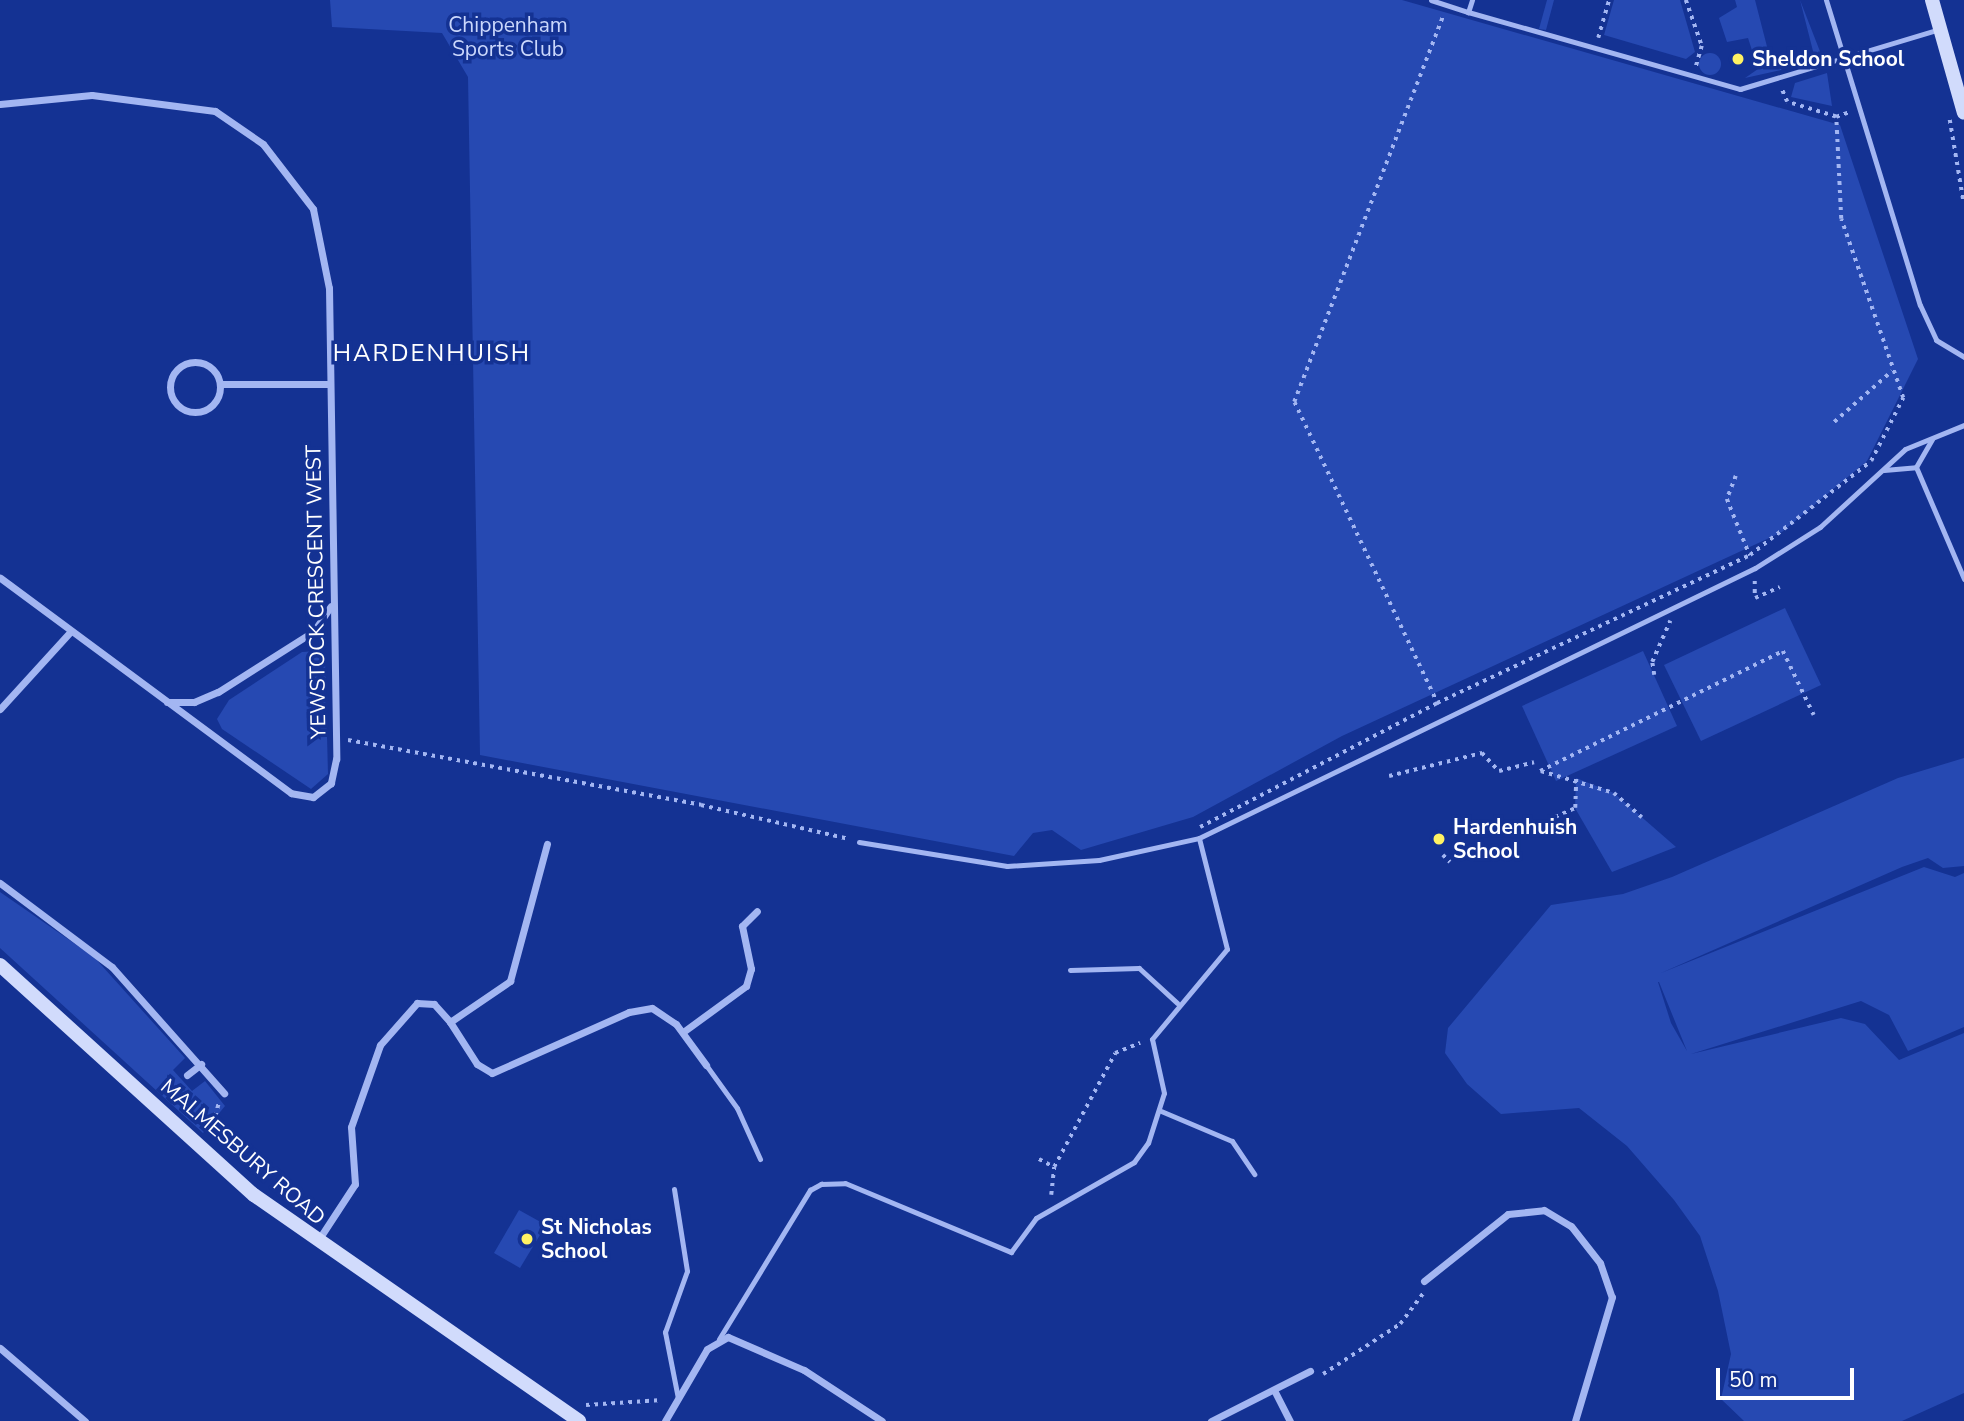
<!DOCTYPE html>
<html>
<head>
<meta charset="utf-8">
<style>
  body { margin:0 }
  #map { position:relative; width:1964px; height:1421px; overflow:hidden; background:#143293; font-family:"Nunito Sans",sans-serif }
  div>[style] { position:absolute }
  .green>* { inset:0; background:#2649b2 }
  .round { border-radius:50% }
  .path>* { height:3.5px; margin-top:-1.75px; transform-origin:0; background:repeating-linear-gradient(90deg,#a3b6f2 0 3.5px,transparent 0 8.5px) }
  .lane>* { height:5px; margin:-2.5px; padding:0 2.5px; transform-origin:2.5px; border-radius:2.5px; background:#a3b6f2 }
  .street>* { height:7px; margin:-3.5px; padding:0 3.5px; transform-origin:3.5px; border-radius:3.5px; background:#a3b6f2 }
  .street>.ring { margin:-3.5px; padding:0; box-sizing:content-box; background:none; border:7px solid #a3b6f2; border-radius:50% }
  .secondary>* { height:14px; margin:-7px; padding:0 7px; transform-origin:7px; border-radius:7px; background:#d1dbfc }
  .dots>* { width:19px; height:19px; translate:-50% -50%; box-sizing:border-box; border:4px solid #143293; border-radius:50% }
  span { translate:-50% -50%; white-space:nowrap; text-align:center; line-height:1.15; -webkit-text-stroke:7px #143293; paint-order:stroke }
  .park-label { font-size:21px; color:#cad7fc }
  .poi-label { font-size:21px; color:#fff; font-weight:700 }
  .left { translate:0 -50%; text-align:left }
  .street-label { font-size:21px; color:#fff }
  .quarter-label { font-size:24px; color:#fff; letter-spacing:2px }
  .scale { position:absolute; left:1716px; top:1368px; width:138px; height:32px; box-sizing:border-box; border:4px solid #fff; border-top:0; padding-left:9px; font-size:21px; line-height:24px; white-space:nowrap; color:#fff; -webkit-text-stroke:5px #143293; paint-order:stroke }
</style>
</head>
<body>
<div id="map">
  <div class="green">
    <i style="clip-path:polygon(330px 0,1402px 0,1840px 125px,1918px 359px,1867px 461px,1782px 532px,1342px 736px,1193px 817px,1081px 850px,1052px 830px,1033px 833px,1014px 856px,480px 755px,468px 77px,442px 33px,332px 27px)"></i>
    <i style="clip-path:polygon(1547px 0,1554px 0,1546px 30px,1539px 29px)"></i>
    <i style="clip-path:polygon(1614px 0,1680px 0,1695px 52px,1686px 59px,1604px 35px)"></i>
    <i style="clip-path:polygon(1735px 0,1755px 0,1772px 66px,1786px 64px,1781px 70px,1745px 78px,1758px 69px,1748px 38px,1727px 42px,1719px 18px,1737px 7px)"></i>
    <i style="clip-path:polygon(1800px 0,1821px 54px,1805px 62px,1814px 55px)"></i>
    <i class="round" style="left:1699px;top:53px;width:22px;height:22px"></i>
    <i style="clip-path:polygon(1827px 73px,1832px 106px,1791px 97px,1795px 83px)"></i>
    <i style="clip-path:polygon(1785px 608px,1821px 685px,1701px 741px,1664px 665px)"></i>
    <i style="clip-path:polygon(318px 651px,325px 658px,328px 774px,311px 789px,222px 729px,217px 719px,229px 700px,302px 652px)"></i>
    <i style="clip-path:polygon(1643px 651px,1677px 726px,1556px 781px,1522px 706px)"></i>
    <i style="clip-path:polygon(evenodd,1964px 758px,1964px 866px,1943px 868px,1928px 858px,1902px 867px,1661px 973px,1924px 867px,1955px 877px,1964px 873px,1964px 1027px,1908px 1051px,1889px 1015px,1861px 1001px,1691px 1054px,1841px 1018px,1865px 1024px,1899px 1060px,1964px 1033px,1964px 1393px,1902px 1421px,1744px 1421px,1721px 1399px,1731px 1354px,1718px 1291px,1700px 1236px,1674px 1200px,1627px 1146px,1579px 1108px,1501px 1114px,1467px 1084px,1445px 1053px,1448px 1028px,1551px 905px,1623px 894px,1672px 877px,1898px 778px,1964px 758px,1658px 982px,1659px 982px,1687px 1051px,1671px 1023px,1658px 982px)"></i>
    <i style="clip-path:polygon(1576px 778px,1614px 793px,1676px 847px,1612px 872px,1575px 808px)"></i>
    <i style="clip-path:polygon(0 892px,94px 957px,185px 1058px,173px 1070px,192px 1091px,205px 1081px,225px 1106px,203px 1133px,0 948px)"></i>
    <i style="clip-path:polygon(519px 1210px,546px 1225px,520px 1268px,494px 1253px)"></i>
  </div>
  <div class="path">
    <i style="left:1686px;top:0;width:49px;rotate:70.8deg"></i>
    <i style="left:1702px;top:46px;width:22px;rotate:106deg"></i>
    <i style="left:1598px;top:38px;width:40px;rotate:-74deg"></i>
    <i style="left:1836px;top:117px;width:15px;rotate:-20deg"></i>
    <i style="left:1950px;top:120px;width:85px;rotate:80.5deg"></i>
    <i style="left:1834px;top:422px;width:77px;rotate:-41.3deg"></i>
    <i style="left:1736px;top:476px;width:25px;rotate:111deg"></i>
    <i style="left:1727px;top:499px;width:61px;rotate:68deg"></i>
    <i style="left:1755px;top:581px;width:17px;rotate:90deg"></i>
    <i style="left:1755px;top:598px;width:27px;rotate:-24deg"></i>
    <i style="left:1654px;top:675px;width:13px;rotate:-99deg"></i>
    <i style="left:1652px;top:662px;width:45px;rotate:-66.3deg"></i>
    <i style="left:1438px;top:705px;width:335px;rotate:-115.4deg"></i>
    <i style="left:1294px;top:402px;width:414px;rotate:-68.9deg"></i>
    <i style="left:348px;top:740px;width:359px;rotate:10.4deg"></i>
    <i style="left:701px;top:805px;width:152px;rotate:12.9deg"></i>
    <i style="left:1540px;top:771px;width:271px;rotate:-26.3deg"></i>
    <i style="left:1783px;top:651px;width:71px;rotate:64.2deg"></i>
    <i style="left:1541px;top:771px;width:76px;rotate:16.8deg"></i>
    <i style="left:1614px;top:793px;width:37px;rotate:41deg"></i>
    <i style="left:1389px;top:776px;width:96px;rotate:-13.9deg"></i>
    <i style="left:1482px;top:753px;width:25px;rotate:47deg"></i>
    <i style="left:1499px;top:771px;width:36px;rotate:-14deg"></i>
    <i style="left:1555px;top:817px;width:22px;rotate:-24deg"></i>
    <i style="left:1575px;top:808px;width:30px;rotate:-88deg"></i>
    <i style="left:1200px;top:827px;width:267px;rotate:-27.6deg"></i>
    <i style="left:1437px;top:703px;width:346px;rotate:-25.3deg"></i>
    <i style="left:1750px;top:555px;width:153px;rotate:-37.8deg"></i>
    <i style="left:1871px;top:461px;width:71px;rotate:-63.1deg"></i>
    <i style="left:1903px;top:398px;width:189px;rotate:-109.1deg"></i>
    <i style="left:1841px;top:219px;width:102px;rotate:-92.8deg"></i>
    <i style="left:1836px;top:117px;width:51px;rotate:-163deg"></i>
    <i style="left:1787px;top:102px;width:15px;rotate:-113deg"></i>
    <i style="left:1443px;top:855px;width:10px;rotate:45deg"></i>
    <i style="left:211px;top:1133px;width:30px;rotate:-76deg"></i>
    <i style="left:1039px;top:1159px;width:17px;rotate:28deg"></i>
    <i style="left:1051px;top:1195px;width:28px;rotate:-84deg"></i>
    <i style="left:1054px;top:1167px;width:129px;rotate:-61.8deg"></i>
    <i style="left:1115px;top:1053px;width:27px;rotate:-22deg"></i>
    <i style="left:1323px;top:1374px;width:92px;rotate:-33deg"></i>
    <i style="left:1400px;top:1324px;width:39px;rotate:-53deg"></i>
    <i style="left:586px;top:1405px;width:76px;rotate:-3.8deg"></i>
  </div>
  <div class="lane">
    <i style="left:1431px;top:0;width:39px;rotate:18deg"></i>
    <i style="left:1472px;top:0;width:13px;rotate:108deg"></i>
    <i style="left:1468px;top:12px;width:283px;rotate:15.8deg"></i>
    <i style="left:1740px;top:89px;width:209px;rotate:-16.7deg"></i>
    <i style="left:1826px;top:0;width:319px;rotate:72.9deg"></i>
    <i style="left:1920px;top:305px;width:38px;rotate:65deg"></i>
    <i style="left:1936px;top:340px;width:33px;rotate:31deg"></i>
    <i style="left:1916px;top:467px;width:32px;rotate:-60deg"></i>
    <i style="left:1884px;top:470px;width:32px;rotate:-5deg"></i>
    <i style="left:1916px;top:467px;width:122px;rotate:66.8deg"></i>
    <i style="left:859px;top:842px;width:150px;rotate:9.2deg"></i>
    <i style="left:1007px;top:866px;width:92px;rotate:-3.7deg"></i>
    <i style="left:1099px;top:860px;width:102px;rotate:-12.4deg"></i>
    <i style="left:1199px;top:838px;width:618px;rotate:-25.9deg"></i>
    <i style="left:1755px;top:568px;width:77px;rotate:-32.2deg"></i>
    <i style="left:1820px;top:527px;width:115px;rotate:-42.5deg"></i>
    <i style="left:1905px;top:449px;width:64px;rotate:-22.1deg"></i>
    <i style="left:1070px;top:970px;width:69px;rotate:-1.7deg"></i>
    <i style="left:1139px;top:968px;width:52px;rotate:42.6deg"></i>
    <i style="left:706px;top:1065px;width:53px;rotate:54.2deg"></i>
    <i style="left:737px;top:1108px;width:56px;rotate:65.7deg"></i>
    <i style="left:1161px;top:1111px;width:77px;rotate:22.9deg"></i>
    <i style="left:1232px;top:1141px;width:40px;rotate:56deg"></i>
    <i style="left:674px;top:1189px;width:83px;rotate:81deg"></i>
    <i style="left:687px;top:1271px;width:65px;rotate:109.8deg"></i>
    <i style="left:665px;top:1332px;width:67px;rotate:78.9deg"></i>
    <i style="left:719px;top:1339px;width:175px;rotate:-58.6deg"></i>
    <i style="left:810px;top:1190px;width:13px;rotate:-29deg"></i>
    <i style="left:821px;top:1184px;width:24px;rotate:-2deg"></i>
    <i style="left:845px;top:1183px;width:180px;rotate:22.6deg"></i>
    <i style="left:1011px;top:1252px;width:42px;rotate:-53.7deg"></i>
    <i style="left:1036px;top:1218px;width:113px;rotate:-29.7deg"></i>
    <i style="left:1134px;top:1162px;width:24px;rotate:-54deg"></i>
    <i style="left:1148px;top:1143px;width:52px;rotate:-72.3deg"></i>
    <i style="left:1164px;top:1093px;width:55px;rotate:-102.5deg"></i>
    <i style="left:1152px;top:1039px;width:117px;rotate:-50.2deg"></i>
    <i style="left:1227px;top:949px;width:114px;rotate:-104.2deg"></i>
  </div>
  <div class="street">
    <i style="left:0;top:104px;width:92px;rotate:-5.6deg"></i>
    <i style="left:92px;top:95px;width:124px;rotate:7.4deg"></i>
    <i style="left:215px;top:111px;width:58px;rotate:34.5deg"></i>
    <i style="left:263px;top:144px;width:82px;rotate:52.4deg"></i>
    <i style="left:313px;top:209px;width:81px;rotate:78.6deg"></i>
    <i style="left:329px;top:288px;width:471px;rotate:89.1deg"></i>
    <i style="left:336px;top:759px;width:25px;rotate:102deg"></i>
    <i style="left:331px;top:783px;width:23px;rotate:142deg"></i>
    <i style="left:313px;top:797px;width:22px;rotate:-170deg"></i>
    <i style="left:291px;top:793px;width:362px;rotate:-143.5deg"></i>
    <i class="ring" style="left:170px;top:362px;width:43px;height:43px"></i>
    <i style="left:220px;top:384px;width:110px"></i>
    <i style="left:167px;top:702px;width:27px"></i>
    <i style="left:194px;top:702px;width:26px;rotate:-23deg"></i>
    <i style="left:218px;top:692px;width:114px;rotate:-32.4deg"></i>
    <i style="left:314px;top:631px;width:30px;rotate:-56deg"></i>
    <i style="left:0;top:709px;width:105px;rotate:-47.7deg"></i>
    <i style="left:0;top:883px;width:140px;rotate:36.9deg"></i>
    <i style="left:112px;top:967px;width:169px;rotate:48.4deg"></i>
    <i style="left:450px;top:1022px;width:50px;rotate:57.3deg"></i>
    <i style="left:477px;top:1064px;width:17px;rotate:31deg"></i>
    <i style="left:492px;top:1073px;width:150px;rotate:-24deg"></i>
    <i style="left:629px;top:1012px;width:23px;rotate:-10deg"></i>
    <i style="left:652px;top:1008px;width:29px;rotate:34deg"></i>
    <i style="left:676px;top:1024px;width:51px;rotate:53.8deg"></i>
    <i style="left:683px;top:1032px;width:78px;rotate:-36.1deg"></i>
    <i style="left:746px;top:986px;width:18px;rotate:-74deg"></i>
    <i style="left:751px;top:969px;width:44px;rotate:-101.8deg"></i>
    <i style="left:742px;top:926px;width:21px;rotate:-45deg"></i>
    <i style="left:187px;top:1075px;width:18px;rotate:-38deg"></i>
    <i style="left:317px;top:1242px;width:69px;rotate:-56.8deg"></i>
    <i style="left:355px;top:1184px;width:57px;rotate:-94deg"></i>
    <i style="left:351px;top:1127px;width:87px;rotate:-70.5deg"></i>
    <i style="left:380px;top:1045px;width:56px;rotate:-48.6deg"></i>
    <i style="left:417px;top:1003px;width:17px;rotate:3deg"></i>
    <i style="left:434px;top:1004px;width:24px;rotate:48deg"></i>
    <i style="left:450px;top:1022px;width:73px;rotate:-34.3deg"></i>
    <i style="left:510px;top:981px;width:142px;rotate:-74.9deg"></i>
    <i style="left:1424px;top:1281px;width:107px;rotate:-38.6deg"></i>
    <i style="left:1508px;top:1214px;width:36px;rotate:-6deg"></i>
    <i style="left:1544px;top:1210px;width:31px;rotate:31deg"></i>
    <i style="left:1571px;top:1226px;width:47px;rotate:51.9deg"></i>
    <i style="left:1600px;top:1263px;width:36px;rotate:71deg"></i>
    <i style="left:1612px;top:1297px;width:129px;rotate:106.6deg"></i>
    <i style="left:0;top:1348px;width:112px;rotate:40.7deg"></i>
    <i style="left:1274px;top:1390px;width:35px;rotate:63deg"></i>
    <i style="left:665px;top:1421px;width:83px;rotate:-59.7deg"></i>
    <i style="left:707px;top:1349px;width:24px;rotate:-30deg"></i>
    <i style="left:728px;top:1337px;width:83px;rotate:23.5deg"></i>
    <i style="left:804px;top:1370px;width:93px;rotate:33.2deg"></i>
    <i style="left:1211px;top:1421px;width:111px;rotate:-26.8deg"></i>
  </div>
  <div class="secondary">
    <i style="left:1932px;top:0;width:117px;rotate:74.2deg"></i>
    <i style="left:0;top:965px;width:343px;rotate:42.2deg"></i>
    <i style="left:254px;top:1195px;width:396px;rotate:34.8deg"></i>
  </div>
  <div class="dots">
    <i style="left:1738px;top:59px;background:#fff263"></i>
    <i style="left:1439px;top:839px;background:#fff263"></i>
    <i style="left:527px;top:1239px;background:#fff263"></i>
  </div>
  <div class="park-label">
    <span style="left:508px;top:37px">Chippenham<br>Sports Club</span>
  </div>
  <div class="poi-label">
    <span class="left" style="left:1752px;top:59px">Sheldon School</span>
    <span class="left" style="left:1453px;top:839px">Hardenhuish<br>School</span>
    <span class="left" style="left:541px;top:1239px">St Nicholas<br>School</span>
  </div>
  <div class="street-label">
    <span style="left:316px;top:592px;rotate:-91deg">YEWSTOCK CRESCENT WEST</span>
    <span style="left:243px;top:1152px;rotate:41deg">MALMESBURY ROAD</span>
  </div>
  <div class="quarter-label">
    <span style="left:432px;top:354px">HARDENHUISH</span>
  </div>
  <div class="scale">50 m</div>
</div>
</body>
</html>
